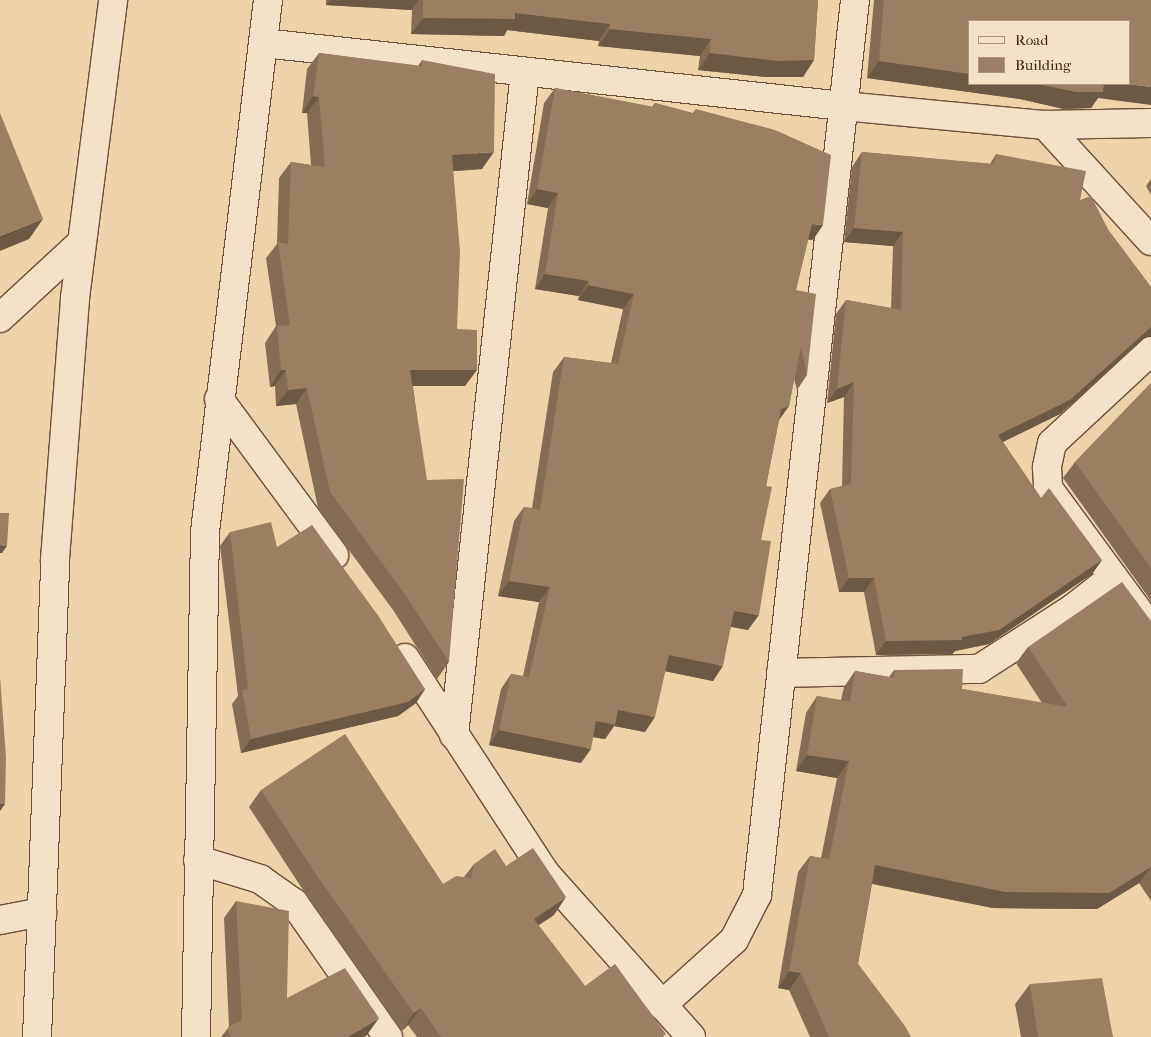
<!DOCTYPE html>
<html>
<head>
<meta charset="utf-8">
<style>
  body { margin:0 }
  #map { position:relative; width:1151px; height:1037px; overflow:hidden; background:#eed3aa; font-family:"IM FELL French Canon",serif }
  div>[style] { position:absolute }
  .roads { filter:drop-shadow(1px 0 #6d503b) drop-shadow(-1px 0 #6d503b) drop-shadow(0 1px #6d503b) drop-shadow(0 -1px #6d503b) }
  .minor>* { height:28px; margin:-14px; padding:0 14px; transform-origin:14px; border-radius:14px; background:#f4e2c8 }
  .wall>* { inset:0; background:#856d55 }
  .shaded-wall>* { inset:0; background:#6c5945 }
  .building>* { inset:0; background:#9b7f63 }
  span { translate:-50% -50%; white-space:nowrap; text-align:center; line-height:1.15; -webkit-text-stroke:5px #f4e2c8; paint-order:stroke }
  .legend { position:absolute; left:968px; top:20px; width:162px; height:65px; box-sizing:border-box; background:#f4e2c8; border:1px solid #ad9681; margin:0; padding:6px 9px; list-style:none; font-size:15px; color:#422416 }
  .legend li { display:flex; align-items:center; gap:10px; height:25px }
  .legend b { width:25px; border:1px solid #ad9681 }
</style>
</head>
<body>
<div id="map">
  <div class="roads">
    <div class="minor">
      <i style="left:263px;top:43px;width:583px;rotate:6.2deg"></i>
      <i style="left:843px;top:106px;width:203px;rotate:5.4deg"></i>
      <i style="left:1045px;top:125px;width:106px;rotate:-1.1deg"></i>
      <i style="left:1045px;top:125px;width:157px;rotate:47.6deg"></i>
      <i style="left:0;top:318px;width:110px;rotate:-42.8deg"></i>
      <i style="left:1151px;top:351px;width:135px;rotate:137.1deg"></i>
      <i style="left:1052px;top:443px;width:25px;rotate:102deg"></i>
      <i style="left:1047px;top:467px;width:21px;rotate:87deg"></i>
      <i style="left:1048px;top:488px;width:174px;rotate:53.7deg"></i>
      <i style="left:219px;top:399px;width:194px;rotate:53.6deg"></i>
      <i style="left:405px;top:658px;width:258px;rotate:56.9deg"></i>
      <i style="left:546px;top:874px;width:218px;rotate:48.3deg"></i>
      <i style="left:781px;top:673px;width:198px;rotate:-1.2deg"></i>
      <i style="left:979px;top:669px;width:111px;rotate:-32.8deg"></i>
      <i style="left:1072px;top:609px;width:52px;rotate:-38deg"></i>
      <i style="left:454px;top:735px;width:667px;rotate:-83.89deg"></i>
      <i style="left:198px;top:860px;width:65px;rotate:17deg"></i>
      <i style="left:260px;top:879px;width:42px;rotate:35.2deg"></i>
      <i style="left:294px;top:903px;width:164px;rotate:55deg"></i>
      <i style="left:0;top:920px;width:43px;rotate:-10.8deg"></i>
      <i style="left:662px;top:1005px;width:97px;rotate:-42.1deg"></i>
      <i style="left:734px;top:940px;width:51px;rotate:-62.9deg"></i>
      <i style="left:757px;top:895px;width:900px;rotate:-83.75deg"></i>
      <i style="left:37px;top:1037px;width:478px;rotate:-87.8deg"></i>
      <i style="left:55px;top:559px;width:262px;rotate:-85.6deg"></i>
      <i style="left:75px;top:298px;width:300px;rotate:-82.7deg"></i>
      <i style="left:196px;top:1037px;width:505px;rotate:-88.98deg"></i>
      <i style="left:205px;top:532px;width:536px;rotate:-83.25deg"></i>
    </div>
  </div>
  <div class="wall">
    <i style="clip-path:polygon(326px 0,818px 0,814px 60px,803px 77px,766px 77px,698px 70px,700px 56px,598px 46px,599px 41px,507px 30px,504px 36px,411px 34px,412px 10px,326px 5px)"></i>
    <i style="clip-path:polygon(874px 0,1151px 0,1098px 98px,1091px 108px,1064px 109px,1020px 99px,867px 78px)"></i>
    <i style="clip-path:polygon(319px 53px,418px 66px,422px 60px,482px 169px,453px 171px,457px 329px,465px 386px,413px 386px,449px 662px,437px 679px,393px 610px,318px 508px,296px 404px,276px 406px,275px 386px,270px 387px,265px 343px,276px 326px,266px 258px,277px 244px,279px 178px,291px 162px,311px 165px,307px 113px,302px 113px,307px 69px)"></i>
    <i style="clip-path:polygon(555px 88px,652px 107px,655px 103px,693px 113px,696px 109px,813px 240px,808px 239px,796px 290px,807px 375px,797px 390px,794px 379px,789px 406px,779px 420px,766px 486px,761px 540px,748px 630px,731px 627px,713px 681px,665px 671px,645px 732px,614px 726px,605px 739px,593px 737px,581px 763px,489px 745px,501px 689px,511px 674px,523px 676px,539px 602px,498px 596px,514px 521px,524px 507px,532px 508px,553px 372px,564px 357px,611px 363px,623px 309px,578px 300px,579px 296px,535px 289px,548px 208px,527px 204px,544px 103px)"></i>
    <i style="clip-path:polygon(862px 152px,990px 164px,996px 154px,1080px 200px,1109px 231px,1151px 287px,1151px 336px,1147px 336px,1060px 414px,1003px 442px,1041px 498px,1102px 560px,1092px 574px,989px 644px,955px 651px,952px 654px,876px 655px,864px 592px,839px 592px,820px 503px,830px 489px,842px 486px,844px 397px,827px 403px,836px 314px,846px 300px,891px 308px,893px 246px,844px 242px,852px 167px)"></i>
    <i style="clip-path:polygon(1151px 179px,1151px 195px,1146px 186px)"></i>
    <i style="clip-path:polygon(1151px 383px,1151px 601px,1063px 478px,1075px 462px)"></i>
    <i style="clip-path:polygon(230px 532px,277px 547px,425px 689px,416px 703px,398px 716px,241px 753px,232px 704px,238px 696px,220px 546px)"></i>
    <i style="clip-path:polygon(1151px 621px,1151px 901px,1139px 883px,1097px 909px,993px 908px,872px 884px,858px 964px,911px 1037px,810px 1037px,789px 990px,778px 988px,798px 872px,810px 856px,821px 858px,837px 778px,796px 771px,806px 713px,817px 696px,841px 700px,844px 687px,855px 671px,889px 677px,894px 670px,962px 689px,1042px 703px,1016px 663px,1028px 647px)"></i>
    <i style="clip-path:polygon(261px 790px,443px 884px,464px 877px,474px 864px,506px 866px,554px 915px,538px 925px,585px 986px,664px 1037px,417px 1037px,408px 1025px,402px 1031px,303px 890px,249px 807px)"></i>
    <i style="clip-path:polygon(236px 901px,287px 998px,367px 1035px,364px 1037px,221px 1037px,229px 1027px,224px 918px)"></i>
    <i style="clip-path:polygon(1030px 984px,1113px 1037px,1021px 1037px,1015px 1004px)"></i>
  </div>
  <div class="shaded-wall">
    <i style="clip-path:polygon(330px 0,418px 0,412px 10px,326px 5px)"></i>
    <i style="clip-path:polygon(515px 13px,610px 24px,599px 41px,507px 30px,504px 36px,411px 34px,423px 18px)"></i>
    <i style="clip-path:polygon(610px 29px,711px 39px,700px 56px,598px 46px)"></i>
    <i style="clip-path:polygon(710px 53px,814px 60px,803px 77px,766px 77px,698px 70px)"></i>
    <i style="clip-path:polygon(879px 61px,970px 74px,970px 84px,1128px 84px,1151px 87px,1151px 105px,1098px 98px,1091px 108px,1064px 109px,1020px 99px,867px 78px)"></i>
    <i style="clip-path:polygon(313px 96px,319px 97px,307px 113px,302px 113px)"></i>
    <i style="clip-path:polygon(494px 152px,482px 169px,441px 172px,452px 155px)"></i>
    <i style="clip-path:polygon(537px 189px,558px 193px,548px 208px,527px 204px)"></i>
    <i style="clip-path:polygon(43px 219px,29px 239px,0 251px,0 236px)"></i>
    <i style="clip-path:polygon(812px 224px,823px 225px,813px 240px,801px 239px)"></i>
    <i style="clip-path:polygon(854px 228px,903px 232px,893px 246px,844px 242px)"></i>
    <i style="clip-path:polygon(545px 274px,589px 281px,579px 296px,535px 289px)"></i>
    <i style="clip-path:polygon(588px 285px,634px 294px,623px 309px,578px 300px)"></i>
    <i style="clip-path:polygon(1151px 327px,1151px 336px,1147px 336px,1060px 414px,988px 449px,998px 435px)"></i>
    <i style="clip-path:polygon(281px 370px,286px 370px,275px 386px,270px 387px)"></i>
    <i style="clip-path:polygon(410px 370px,477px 370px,465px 386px,399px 386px)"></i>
    <i style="clip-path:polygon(854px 382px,844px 397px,827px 403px,837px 389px)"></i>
    <i style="clip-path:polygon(307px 388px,296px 404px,276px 406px,288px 390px)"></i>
    <i style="clip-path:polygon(789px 406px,778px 421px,781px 409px)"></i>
    <i style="clip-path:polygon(0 545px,7px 546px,2px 553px,0 553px)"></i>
    <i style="clip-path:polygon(1102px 560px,1092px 574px,989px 644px,955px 651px,952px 654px,876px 655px,886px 641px,962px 637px)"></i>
    <i style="clip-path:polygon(849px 578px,874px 578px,864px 592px,839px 592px)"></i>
    <i style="clip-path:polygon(509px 581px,550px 587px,539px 602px,498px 596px)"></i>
    <i style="clip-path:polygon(734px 611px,759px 615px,748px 630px,724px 625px)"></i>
    <i style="clip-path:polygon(669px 655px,723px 666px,713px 681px,659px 670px)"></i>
    <i style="clip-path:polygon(425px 689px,416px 703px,398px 716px,241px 753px,251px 739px)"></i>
    <i style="clip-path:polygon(618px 710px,655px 717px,645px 732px,614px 726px,605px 739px,586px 736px,596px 721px)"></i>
    <i style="clip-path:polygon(499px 730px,591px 749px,581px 763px,489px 745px)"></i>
    <i style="clip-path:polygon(807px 755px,849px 761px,837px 778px,796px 771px)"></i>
    <i style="clip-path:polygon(0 804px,5px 804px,0 811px)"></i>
    <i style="clip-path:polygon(875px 865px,1151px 867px,1139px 883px,1097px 909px,993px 908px,864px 882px)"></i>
    <i style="clip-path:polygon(566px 897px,554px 915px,521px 937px,534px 919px)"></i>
    <i style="clip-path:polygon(789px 971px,801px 973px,789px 990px,778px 988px)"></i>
    <i style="clip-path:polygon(421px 1008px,408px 1025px,402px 1031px,414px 1013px)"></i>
    <i style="clip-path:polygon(379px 1018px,367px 1035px,364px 1037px,348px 1037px)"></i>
  </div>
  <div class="building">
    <i style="clip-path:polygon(423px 0,818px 0,814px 60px,777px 61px,710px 53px,711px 39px,610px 29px,610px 24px,515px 13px,515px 19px,423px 18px)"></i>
    <i style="clip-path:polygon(884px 0,1151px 0,1151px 87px,1128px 84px,1130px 84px,1130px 21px,970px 21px,970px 74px,879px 61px)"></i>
    <i style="clip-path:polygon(319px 53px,422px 66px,422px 60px,495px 74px,494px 152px,452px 155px,460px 252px,457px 329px,477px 330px,477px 370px,410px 370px,427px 480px,464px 479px,449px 662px,404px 593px,330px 492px,307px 388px,288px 390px,286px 370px,281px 370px,277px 326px,290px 325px,278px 242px,288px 244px,291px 162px,325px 167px,319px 97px,313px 96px)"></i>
    <i style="clip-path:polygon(1038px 84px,1104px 84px,1103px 92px,1076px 92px)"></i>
    <i style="clip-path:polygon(555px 88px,654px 107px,655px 103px,695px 114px,696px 109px,775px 130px,831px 155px,823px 225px,812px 224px,796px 290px,816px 294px,807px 375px,801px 347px,789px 406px,781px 409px,766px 486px,772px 487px,761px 540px,771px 541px,759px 615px,734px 611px,723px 666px,669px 655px,655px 717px,618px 710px,615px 725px,596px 721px,591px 749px,499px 730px,511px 674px,529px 677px,550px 587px,509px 581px,524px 507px,540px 510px,564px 357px,618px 364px,634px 294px,588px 285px,589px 281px,545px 274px,558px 193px,537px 189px)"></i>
    <i style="clip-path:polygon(0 113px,43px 219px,0 236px)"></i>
    <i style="clip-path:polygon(862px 152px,994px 164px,996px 154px,1086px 171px,1080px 200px,1091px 196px,1109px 231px,1151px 287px,1151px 327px,1070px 400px,998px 435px,1041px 498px,1049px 488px,1102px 560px,999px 630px,962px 637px,962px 640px,886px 641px,874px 578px,849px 578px,830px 489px,851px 484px,854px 382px,837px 389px,846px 300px,901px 310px,903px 232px,854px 228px)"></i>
    <i style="clip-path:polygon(1151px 383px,1151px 568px,1075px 462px)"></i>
    <i style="clip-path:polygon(0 513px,9px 513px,7px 546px,0 545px)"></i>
    <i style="clip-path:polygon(271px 522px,277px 547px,312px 525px,377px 614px,425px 689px,408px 702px,251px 739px,242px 690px,248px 689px,230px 532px)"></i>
    <i style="clip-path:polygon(1122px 582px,1151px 621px,1151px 867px,1109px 893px,1005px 892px,875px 865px,858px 964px,905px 1026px,911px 1037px,829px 1037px,801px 973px,789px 971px,810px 856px,829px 859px,849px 761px,807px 755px,817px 696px,850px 702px,855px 671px,895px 678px,894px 670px,963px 669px,962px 689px,1068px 707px,1028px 647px)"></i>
    <i style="clip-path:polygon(0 677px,6px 757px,5px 804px,0 804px)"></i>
    <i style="clip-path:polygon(345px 734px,443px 884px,456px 876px,471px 878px,474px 864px,495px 849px,506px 866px,533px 848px,566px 897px,534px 919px,585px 986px,615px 964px,666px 1034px,662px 1037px,441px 1037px,421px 1008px,414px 1013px,315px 873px,261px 790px)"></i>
    <i style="clip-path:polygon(236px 901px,289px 911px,287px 998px,345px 968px,379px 1018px,348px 1037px,230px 1037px,228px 1027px,242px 1020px)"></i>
    <i style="clip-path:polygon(1102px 978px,1113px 1037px,1038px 1037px,1030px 984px)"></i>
  </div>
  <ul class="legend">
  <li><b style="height:6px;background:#f4e2c8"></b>Road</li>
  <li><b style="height:14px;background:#9b7f63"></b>Building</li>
  </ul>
</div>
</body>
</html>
